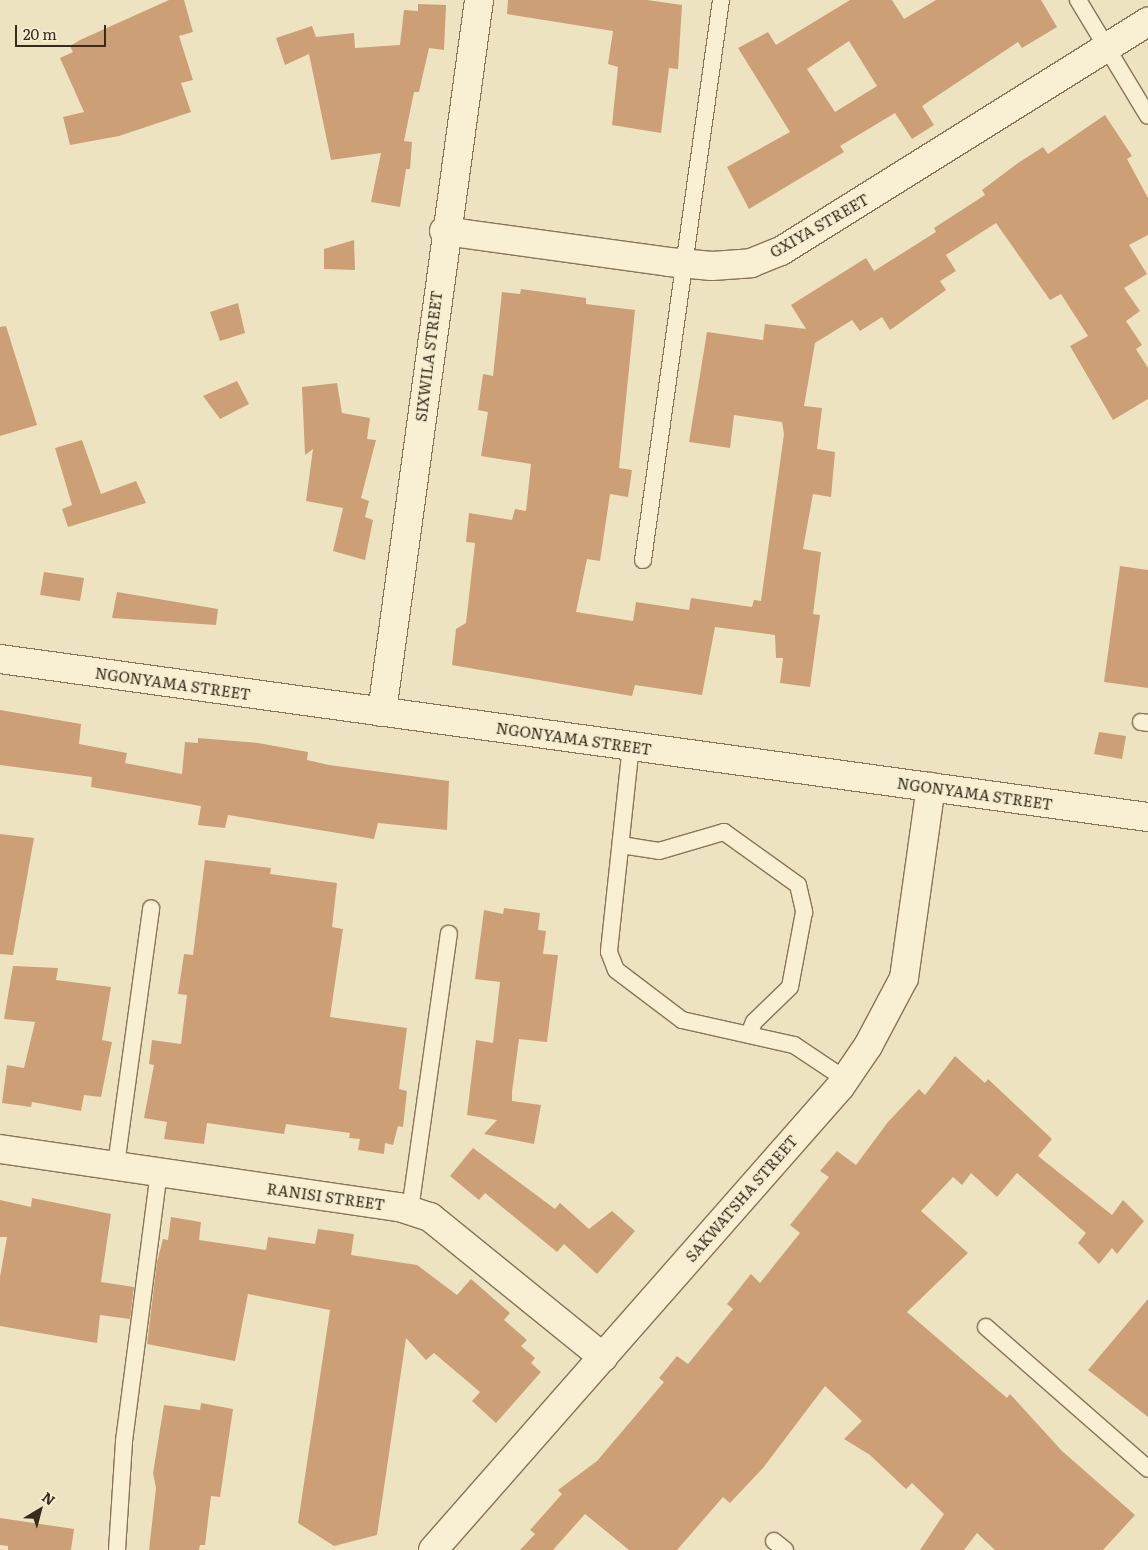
<!DOCTYPE html>
<html>
<head>
<meta charset="utf-8">
<style>
  body { margin:0 }
  #map { position:relative; width:1148px; height:1550px; overflow:hidden; background:#eee3c0; font-family:Literata,serif }
  div>[style] { position:absolute }
  .building>* { inset:0; background:#cd9f76 }
  .roads { filter:drop-shadow(1px 0 #887458) drop-shadow(-1px 0 #887458) drop-shadow(0 1px #887458) drop-shadow(0 -1px #887458) }
  .lane>* { height:16px; margin:-8px; padding:0 8px; transform-origin:8px; border-radius:8px; background:#f9f0d4 }
  .street>* { height:28px; margin:-14px; padding:0 14px; transform-origin:14px; border-radius:14px; background:#f9f0d4 }
  span { translate:-50% -50%; white-space:nowrap; text-align:center; line-height:1.15; -webkit-text-stroke:4px #f6edd0; paint-order:stroke }
  .street-label { font-size:15px; color:#372b1d }
  .north { position:absolute; left:15px; top:1485px; width:50px; height:50px; -webkit-text-stroke:4px #f6edd0; paint-order:stroke; rotate:37deg; font-size:14px; font-weight:700; line-height:20px; text-align:center; color:#372b1d }
  .north::after { content:''; display:block; margin:auto; width:18px; height:22px; background:#372b1d; clip-path:polygon(50% 0,100% 100%,50% 72%,0 100%) }
  .scale { position:absolute; left:15px; top:25px; width:91px; height:22px; box-sizing:border-box; border:2px solid #372b1d; border-top:0; padding-left:6px; font-size:15px; line-height:18px; white-space:nowrap; color:#372b1d; -webkit-text-stroke:4px #f6edd0; paint-order:stroke }
</style>
</head>
<body>
<div id="map">
  <div class="building">
    <i style="clip-path:polygon(169px 0,184px 0,193px 32px,179px 36px,193px 80px,181px 83px,191px 112px,119px 136px,70px 145px,63px 117px,84px 112px,60px 58px,73px 52px,70px 46px,80px 40px)"></i>
    <i style="clip-path:polygon(508px 0,647px 0,682px 5px,678px 69px,669px 68px,661px 133px,612px 125px,618px 67px,608px 64px,613px 31px,507px 14px)"></i>
    <i style="clip-path:polygon(evenodd,850px 0,892px 0,904px 19px,936px 0,1041px 0,1057px 27px,1022px 48px,1018px 42px,922px 106px,934px 125px,912px 139px,895px 113px,840px 146px,844px 152px,749px 209px,727px 167px,790px 132px,738px 48px,768px 32px,776px 45px,850px 0,849px 41px,877px 86px,835px 112px,807px 69px,849px 41px)"></i>
    <i style="clip-path:polygon(418px 4px,446px 5px,444px 50px,429px 48px,419px 92px,414px 92px,404px 141px,412px 142px,410px 169px,406px 169px,400px 207px,371px 202px,381px 153px,331px 160px,309px 54px,285px 65px,276px 38px,312px 26px,316px 37px,354px 33px,355px 48px,400px 45px,404px 10px,418px 11px)"></i>
    <i style="clip-path:polygon(1105px 115px,1132px 156px,1127px 159px,1148px 198px,1148px 235px,1129px 245px,1147px 274px,1124px 288px,1140px 311px,1126px 321px,1142px 345px,1136px 349px,1148px 368px,1148px 399px,1113px 420px,1070px 346px,1088px 336px,1061px 294px,1050px 300px,996px 223px,946px 255px,956px 271px,940px 281px,946px 290px,890px 330px,882px 317px,860px 331px,852px 320px,815px 343px,804px 406px,822px 408px,817px 449px,835px 452px,831px 497px,813px 494px,803px 549px,821px 552px,813px 614px,820px 615px,810px 687px,780px 683px,783px 658px,776px 658px,775px 635px,715px 627px,702px 695px,635px 685px,632px 696px,452px 665px,456px 629px,466px 623px,475px 543px,466px 542px,469px 513px,512px 520px,515px 509px,526px 511px,531px 464px,481px 456px,488px 412px,478px 410px,483px 374px,493px 376px,502px 292px,520px 294px,521px 289px,586px 298px,586px 304px,635px 310px,619px 468px,632px 470px,628px 497px,610px 494px,600px 561px,587px 559px,576px 612px,633px 621px,636px 602px,689px 610px,691px 598px,752px 607px,754px 600px,761px 601px,784px 434px,782px 422px,734px 415px,730px 448px,689px 442px,707px 332px,763px 340px,765px 324px,806px 329px,791px 305px,866px 258px,874px 271px,936px 232px,934px 228px,985px 195px,982px 190px,1018px 163px,1043px 147px,1048px 154px)"></i>
    <i style="clip-path:polygon(354px 240px,355px 270px,324px 269px,324px 249px)"></i>
    <i style="clip-path:polygon(238px 303px,245px 333px,220px 341px,210px 312px)"></i>
    <i style="clip-path:polygon(6px 326px,37px 425px,0 436px,0 327px)"></i>
    <i style="clip-path:polygon(237px 381px,249px 404px,220px 419px,203px 396px)"></i>
    <i style="clip-path:polygon(337px 383px,342px 413px,370px 418px,367px 439px,376px 440px,361px 498px,369px 501px,365px 517px,373px 520px,365px 560px,333px 551px,343px 508px,306px 501px,313px 449px,305px 455px,302px 387px)"></i>
    <i style="clip-path:polygon(82px 440px,101px 494px,136px 481px,146px 503px,68px 527px,62px 509px,72px 505px,55px 448px)"></i>
    <i style="clip-path:polygon(1120px 566px,1148px 570px,1148px 688px,1104px 682px)"></i>
    <i style="clip-path:polygon(44px 572px,84px 578px,80px 601px,40px 595px)"></i>
    <i style="clip-path:polygon(117px 592px,218px 609px,216px 625px,112px 618px)"></i>
    <i style="clip-path:polygon(0 710px,81px 724px,79px 744px,127px 753px,125px 763px,182px 774px,185px 742px,198px 743px,198px 738px,258px 743px,308px 752px,307px 760px,329px 765px,449px 781px,447px 830px,378px 823px,374px 839px,228px 815px,225px 828px,198px 825px,201px 806px,91px 787px,92px 777px,0 765px)"></i>
    <i style="clip-path:polygon(1099px 732px,1126px 736px,1122px 759px,1094px 754px)"></i>
    <i style="clip-path:polygon(0 834px,34px 838px,13px 955px,0 954px)"></i>
    <i style="clip-path:polygon(205px 860px,271px 868px,270px 874px,337px 883px,332px 927px,343px 929px,330px 1017px,407px 1028px,399px 1089px,407px 1091px,403px 1127px,398px 1126px,393px 1145px,385px 1143px,384px 1154px,358px 1150px,360px 1139px,349px 1138px,350px 1133px,286px 1124px,284px 1134px,207px 1123px,204px 1144px,164px 1139px,167px 1122px,144px 1118px,154px 1065px,149px 1064px,152px 1040px,181px 1044px,187px 995px,178px 994px,184px 954px,193px 955px)"></i>
    <i style="clip-path:polygon(504px 908px,540px 913px,538px 930px,546px 931px,543px 954px,558px 955px,547px 1042px,519px 1039px,512px 1092px,512px 1101px,541px 1105px,534px 1144px,484px 1134px,497px 1120px,467px 1115px,476px 1040px,493px 1043px,500px 982px,475px 979px,484px 910px,503px 914px)"></i>
    <i style="clip-path:polygon(13px 966px,58px 968px,56px 980px,111px 987px,102px 1040px,112px 1042px,101px 1097px,84px 1095px,81px 1111px,32px 1102px,31px 1107px,2px 1103px,7px 1065px,24px 1068px,35px 1022px,4px 1019px)"></i>
    <i style="clip-path:polygon(955px 1056px,985px 1083px,988px 1079px,1052px 1139px,1038px 1156px,1112px 1215px,1123px 1200px,1144px 1221px,1117px 1254px,1112px 1248px,1099px 1264px,1078px 1243px,1086px 1233px,1017px 1173px,997px 1197px,971px 1173px,962px 1185px,953px 1177px,921px 1211px,968px 1253px,907px 1312px,1007px 1398px,1010px 1394px,1062px 1451px,1135px 1515px,1103px 1550px,995px 1550px,977px 1533px,964px 1550px,920px 1550px,944px 1514px,912px 1483px,906px 1489px,870px 1455px,844px 1439px,862px 1421px,825px 1386px,763px 1468px,730px 1503px,723px 1497px,677px 1550px,629px 1550px,585px 1514px,553px 1550px,520px 1550px,535px 1534px,530px 1530px,562px 1494px,558px 1490px,597px 1461px,664px 1382px,659px 1378px,677px 1356px,688px 1364px,733px 1309px,727px 1304px,751px 1274px,760px 1283px,800px 1233px,790px 1225px,829px 1177px,820px 1171px,837px 1151px,856px 1165px,888px 1122px,919px 1089px,925px 1095px)"></i>
    <i style="clip-path:polygon(473px 1148px,555px 1209px,560px 1203px,589px 1229px,612px 1211px,635px 1231px,597px 1274px,564px 1244px,557px 1252px,485px 1193px,479px 1200px,450px 1176px)"></i>
    <i style="clip-path:polygon(32px 1198px,111px 1214px,101px 1282px,134px 1287px,130px 1319px,100px 1315px,97px 1343px,0 1326px,0 1277px,7px 1237px,0 1237px,0 1200px,31px 1207px)"></i>
    <i style="clip-path:polygon(171px 1217px,201px 1222px,199px 1240px,266px 1250px,268px 1237px,315px 1244px,318px 1229px,354px 1234px,351px 1255px,417px 1265px,457px 1295px,471px 1279px,510px 1313px,504px 1320px,527px 1340px,521px 1346px,535px 1358px,531px 1363px,541px 1372px,496px 1423px,472px 1401px,480px 1392px,434px 1353px,426px 1360px,406px 1338px,377px 1535px,334px 1546px,298px 1523px,330px 1310px,248px 1294px,235px 1361px,147px 1344px,157px 1262px,163px 1239px,168px 1240px)"></i>
    <i style="clip-path:polygon(1148px 1299px,1148px 1417px,1088px 1370px)"></i>
    <i style="clip-path:polygon(201px 1403px,233px 1409px,220px 1497px,211px 1496px,205px 1545px,200px 1545px,199px 1550px,149px 1550px,156px 1488px,153px 1473px,164px 1405px,200px 1410px)"></i>
    <i style="clip-path:polygon(0 1518px,74px 1529px,71px 1550px,8px 1550px,8px 1546px,0 1545px)"></i>
  </div>
  <div class="roads">
    <div class="lane">
      <i style="left:1078px;top:0;width:135px;rotate:58.9deg"></i>
      <i style="left:643px;top:560px;width:565px;rotate:-82.07deg"></i>
      <i style="left:1141px;top:722px;width:7px;rotate:8deg"></i>
      <i style="left:631px;top:745px;width:208px;rotate:96.1deg"></i>
      <i style="left:609px;top:952px;width:19px;rotate:69deg"></i>
      <i style="left:616px;top:970px;width:83px;rotate:37.1deg"></i>
      <i style="left:682px;top:1020px;width:115px;rotate:12.6deg"></i>
      <i style="left:794px;top:1045px;width:61px;rotate:33.7deg"></i>
      <i style="left:621px;top:845px;width:38px;rotate:9deg"></i>
      <i style="left:659px;top:851px;width:68px;rotate:-16.3deg"></i>
      <i style="left:724px;top:832px;width:91px;rotate:35.6deg"></i>
      <i style="left:798px;top:885px;width:28px;rotate:77deg"></i>
      <i style="left:804px;top:912px;width:76px;rotate:100.6deg"></i>
      <i style="left:790px;top:987px;width:50px;rotate:135.8deg"></i>
      <i style="left:754px;top:1022px;width:13px;rotate:113deg"></i>
      <i style="left:116px;top:1165px;width:259px;rotate:-82.2deg"></i>
      <i style="left:410px;top:1210px;width:279px;rotate:-82deg"></i>
      <i style="left:986px;top:1327px;width:215px;rotate:41.2deg"></i>
      <i style="left:774px;top:1541px;width:14px;rotate:39deg"></i>
      <i style="left:117px;top:1550px;width:109px;rotate:-86.3deg"></i>
      <i style="left:124px;top:1441px;width:271px;rotate:-82.6deg"></i>
    </div>
    <div class="street">
      <i style="left:444px;top:231px;width:227px;rotate:7.8deg"></i>
      <i style="left:669px;top:262px;width:43px;rotate:5.3deg"></i>
      <i style="left:712px;top:266px;width:39px;rotate:-4deg"></i>
      <i style="left:751px;top:263px;width:32px;rotate:-22deg"></i>
      <i style="left:781px;top:251px;width:433px;rotate:-32deg"></i>
      <i style="left:0;top:659px;width:1159px;rotate:7.84deg"></i>
      <i style="left:382px;top:712px;width:719px;rotate:-82.24deg"></i>
      <i style="left:0;top:1149px;width:403px;rotate:8.3deg"></i>
      <i style="left:399px;top:1207px;width:33px;rotate:18deg"></i>
      <i style="left:430px;top:1217px;width:223px;rotate:39deg"></i>
      <i style="left:433px;top:1550px;width:616px;rotate:-48.68deg"></i>
      <i style="left:840px;top:1087px;width:50px;rotate:-55.7deg"></i>
      <i style="left:868px;top:1046px;width:77px;rotate:-62.1deg"></i>
      <i style="left:904px;top:978px;width:193px;rotate:-82deg"></i>
    </div>
  </div>
  <div class="street-label">
    <span style="left:819px;top:225px;rotate:-30deg">GXIYA STREET</span>
    <span style="left:428px;top:356px;rotate:-83deg">SIXWILA STREET</span>
    <span style="left:173px;top:683px;rotate:8deg">NGONYAMA STREET</span>
    <span style="left:574px;top:738px;rotate:8deg">NGONYAMA STREET</span>
    <span style="left:975px;top:793px;rotate:8deg">NGONYAMA STREET</span>
    <span style="left:326px;top:1196px;rotate:8deg">RANISI STREET</span>
    <span style="left:741px;top:1198px;rotate:-49deg">SAKWATSHA STREET</span>
  </div>
  <div class="north">N</div>
  <div class="scale">20 m</div>
</div>
</body>
</html>
